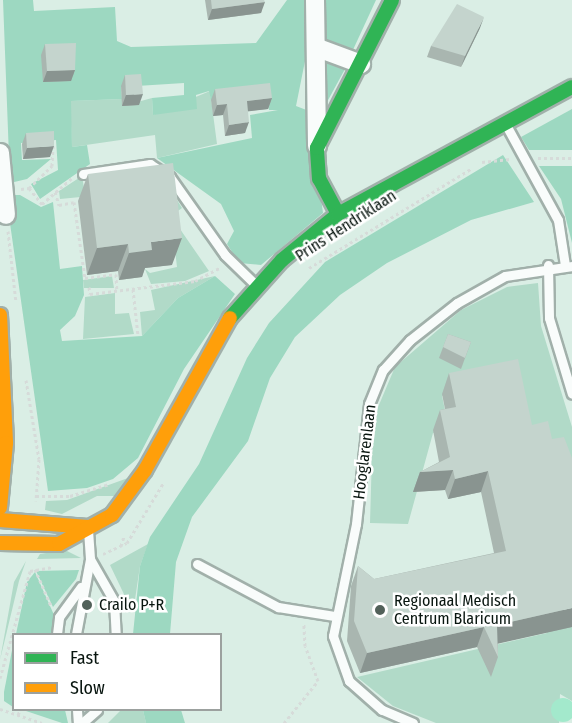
<!DOCTYPE html>
<html>
<head>
<meta charset="utf-8">
<style>
  body { margin:0 }
  #map { position:relative; width:572px; height:723px; overflow:hidden; background:#daeee5; font-family:"Fira Sans Condensed",sans-serif }
  div>[style] { position:absolute }
  .green>* { inset:0; background:#b1dac8 }
  .forest>* { inset:0; background:#9dd8c1 }
  .water>* { inset:0; background:#a3e9cc }
  .round { border-radius:50% }
  .path>* { height:3px; margin-top:-1.5px; transform-origin:0; background:repeating-linear-gradient(90deg,#d6dbd9 0 3px,transparent 0 6px) }
  .roads { filter:drop-shadow(2px 0 #a1b0aa) drop-shadow(-2px 0 #a1b0aa) drop-shadow(0 2px #a1b0aa) drop-shadow(0 -2px #a1b0aa) }
  .lane>* { height:9px; margin:-4.5px; padding:0 4.5px; transform-origin:4.5px; border-radius:4.5px; background:#f9fcfb }
  .street>* { height:18px; margin:-9px; padding:0 9px; transform-origin:9px; border-radius:9px; background:#f9fcfb }
  .fast>* { height:14px; margin:-7px; padding:0 7px; transform-origin:7px; border-radius:7px; background:#30b455 }
  .slow>* { height:14px; margin:-7px; padding:0 7px; transform-origin:7px; border-radius:7px; background:#ff9f0a }
  .wall>* { inset:0; background:#a9b6b0 }
  .shaded-wall>* { inset:0; background:#899490 }
  .building>* { inset:0; background:#c4d4cd }
  .dots>* { width:16px; height:16px; translate:-50% -50%; box-sizing:border-box; border:3px solid #fff; border-radius:50% }
  span { translate:-50% -50%; white-space:nowrap; text-align:center; line-height:1.15; -webkit-text-stroke:5px #fff; paint-order:stroke }
  .street-label { font-size:16px; color:#08150f }
  .poi-label { font-size:16px; color:#08150f }
  .left { translate:0 -50%; text-align:left }
  .legend { position:absolute; left:12px; top:633px; width:210px; height:78px; box-sizing:border-box; background:#fff; border:2px solid #9ca19f; margin:0; padding:8px 10px; list-style:none; font-size:18px; color:#08150f }
  .legend li { display:flex; align-items:center; gap:12px; height:30px }
  .legend b { width:30px; border:2px solid #9ca19f }
</style>
</head>
<body>
<div id="map">
  <div class="green">
    <i style="clip-path:polygon(210px 91px,217px 144px,157px 158px,155px 135px,72px 147px,70px 101px,122px 99px,123px 106px,152px 98px,153px 115px)"></i>
    <i style="clip-path:polygon(82px 176px,85px 194px,91px 196px,60px 199px,59px 191px)"></i>
    <i style="clip-path:polygon(168px 186px,182px 208px,171px 216px,209px 271px,185px 281px,151px 284px,145px 269px,150px 273px,177px 267px,171px 216px)"></i>
    <i style="clip-path:polygon(112px 276px,114px 288px,84px 288px,83px 280px)"></i>
    <i style="clip-path:polygon(215px 276px,178px 298px,142px 336px,140px 312px,155px 310px,151px 290px)"></i>
    <i style="clip-path:polygon(538px 283px,541px 326px,572px 427px,572px 523px,509px 381px,442px 396px,449px 429px,433px 433px,408px 524px,370px 523px,373px 419px,395px 367px,461px 310px,507px 287px)"></i>
    <i style="clip-path:polygon(115px 293px,115px 314px,129px 313px,134px 334px,83px 339px,85px 297px)"></i>
    <i style="clip-path:polygon(128px 478px,115px 496px,97px 496px,62px 514px,45px 510px,46px 501px,67px 500px)"></i>
    <i style="clip-path:polygon(148px 544px,140px 566px,133px 613px,110px 565px)"></i>
    <i style="clip-path:polygon(65px 550px,81px 558px,37px 559px,40px 554px)"></i>
    <i style="clip-path:polygon(26px 561px,19px 581px,0 660px,14px 582px)"></i>
    <i style="clip-path:polygon(572px 610px,572px 701px,560px 694px,559px 723px,436px 723px,393px 706px,357px 677px,547px 633px,544px 616px)"></i>
    <i style="clip-path:polygon(121px 710px,143px 710px,146px 723px,108px 723px)"></i>
  </div>
  <div class="forest">
    <i style="clip-path:polygon(3px 0,33px 0,34px 11px,115px 7px,117px 41px,131px 47px,256px 43px,287px 0,305px 0,308px 46px,296px 106px,309px 111px,323px 213px,261px 265px,239px 263px,227px 244px,234px 231px,221px 204px,157px 158px,252px 138px,250px 115px,278px 110px,269px 110px,266px 94px,211px 100px,209px 91px,196px 95px,197px 109px,153px 115px,152px 98px,184px 95px,184px 83px,121px 87px,122px 99px,71px 101px,72px 147px,87px 145px,90px 164px,40px 199px,31px 184px,58px 170px,56px 140px,21px 143px,22px 160px,51px 159px,27px 179px,10px 183px)"></i>
    <i style="clip-path:polygon(323px 0,376px 0,352px 52px,324px 42px)"></i>
    <i style="clip-path:polygon(322px 59px,345px 69px,321px 113px)"></i>
    <i style="clip-path:polygon(572px 109px,572px 150px,529px 150px,521px 137px)"></i>
    <i style="clip-path:polygon(503px 155px,534px 202px,471px 220px,387px 263px,340px 295px,295px 337px,270px 378px,248px 441px,192px 517px,176px 562px,170px 634px,133px 634px,140px 566px,150px 537px,199px 464px,247px 358px,269px 323px,325px 262px)"></i>
    <i style="clip-path:polygon(539px 166px,572px 166px,572px 243px,561px 199px)"></i>
    <i style="clip-path:polygon(6px 195px,20px 195px,41px 207px,53px 202px,60px 269px,82px 266px,84px 295px,75px 316px,60px 330px,62px 341px,142px 336px,178px 298px,215px 276px,235px 294px,184px 369px,138px 458px,113px 479px,87px 488px,48px 491px)"></i>
    <i style="clip-path:polygon(79px 570px,76px 579px,53px 607px,36px 571px)"></i>
    <i style="clip-path:polygon(35px 572px,54px 615px,52px 634px,16px 634px,27px 582px)"></i>
    <i style="clip-path:polygon(13px 645px,14px 707px,13px 707px,4px 701px,4px 692px)"></i>
    <i style="clip-path:polygon(23px 710px,65px 710px,68px 723px,62px 723px)"></i>
    <i style="clip-path:polygon(143px 710px,181px 710px,185px 723px,146px 723px)"></i>
  </div>
  <div class="water">
    <i class="round" style="left:551px;top:698px;width:24px;height:24px"></i>
  </div>
  <div class="path">
    <i style="left:538px;top:158px;width:34px"></i>
    <i style="left:482px;top:162px;width:28px;rotate:-6deg"></i>
    <i style="left:29px;top:188px;width:32px;rotate:-44deg"></i>
    <i style="left:52px;top:166px;width:20px;rotate:-87deg"></i>
    <i style="left:21px;top:189px;width:8px;rotate:-7deg"></i>
    <i style="left:29px;top:188px;width:21px;rotate:51deg"></i>
    <i style="left:42px;top:204px;width:40px;rotate:-41deg"></i>
    <i style="left:55px;top:192px;width:14px;rotate:73deg"></i>
    <i style="left:59px;top:205px;width:15px;rotate:-11deg"></i>
    <i style="left:74px;top:202px;width:77px;rotate:81.8deg"></i>
    <i style="left:85px;top:278px;width:31px;rotate:-7deg"></i>
    <i style="left:116px;top:274px;width:17px;rotate:87deg"></i>
    <i style="left:8px;top:231px;width:71px;rotate:83.6deg"></i>
    <i style="left:309px;top:268px;width:191px;rotate:-31.5deg"></i>
    <i style="left:89px;top:287px;width:7px;rotate:82deg"></i>
    <i style="left:90px;top:294px;width:106px;rotate:-7.1deg"></i>
    <i style="left:195px;top:281px;width:30px;rotate:-28deg"></i>
    <i style="left:133px;top:289px;width:47px;rotate:83.9deg"></i>
    <i style="left:26px;top:380px;width:80px;rotate:80.7deg"></i>
    <i style="left:39px;top:459px;width:42px;rotate:94.1deg"></i>
    <i style="left:36px;top:496px;width:34px"></i>
    <i style="left:70px;top:496px;width:41px;rotate:-17.1deg"></i>
    <i style="left:121px;top:546px;width:10px;rotate:-73deg"></i>
    <i style="left:103px;top:554px;width:26px;rotate:-25deg"></i>
    <i style="left:127px;top:543px;width:71px;rotate:-58.8deg"></i>
    <i style="left:35px;top:569px;width:40px;rotate:66.6deg"></i>
    <i style="left:30px;top:571px;width:23px;rotate:-10deg"></i>
    <i style="left:0;top:678px;width:111px;rotate:-74.3deg"></i>
    <i style="left:0;top:709px;width:44px;rotate:18.4deg"></i>
    <i style="left:18px;top:715px;width:5px;rotate:-68deg"></i>
    <i style="left:284px;top:723px;width:54px;rotate:-51deg"></i>
    <i style="left:318px;top:681px;width:37px;rotate:-110deg"></i>
    <i style="left:305px;top:646px;width:22px;rotate:-93deg"></i>
  </div>
  <div class="roads">
    <div class="lane">
      <i style="left:506px;top:125px;width:108px;rotate:61.3deg"></i>
      <i style="left:558px;top:220px;width:46px;rotate:81.2deg"></i>
      <i style="left:83px;top:174px;width:68px;rotate:-8.5deg"></i>
      <i style="left:150px;top:164px;width:24px;rotate:33deg"></i>
      <i style="left:170px;top:177px;width:95px;rotate:54.8deg"></i>
      <i style="left:225px;top:255px;width:43px;rotate:44.1deg"></i>
      <i style="left:548px;top:265px;width:53px;rotate:88.9deg"></i>
      <i style="left:549px;top:318px;width:79px;rotate:73.2deg"></i>
      <i style="left:88px;top:530px;width:29px;rotate:86deg"></i>
      <i style="left:90px;top:559px;width:48px;rotate:60.3deg"></i>
      <i style="left:114px;top:601px;width:33px;rotate:87deg"></i>
      <i style="left:197px;top:564px;width:92px;rotate:28deg"></i>
      <i style="left:278px;top:607px;width:57px;rotate:9.1deg"></i>
      <i style="left:57px;top:634px;width:17px;rotate:-83deg"></i>
      <i style="left:59px;top:617px;width:37px;rotate:-54deg"></i>
      <i style="left:76px;top:634px;width:76px;rotate:-79.4deg"></i>
      <i style="left:77px;top:710px;width:13px;rotate:86deg"></i>
      <i style="left:82px;top:723px;width:20px;rotate:-41deg"></i>
      <i style="left:413px;top:723px;width:34px;rotate:-157deg"></i>
      <i style="left:382px;top:710px;width:44px;rotate:-138.7deg"></i>
      <i style="left:349px;top:681px;width:48px;rotate:-109.6deg"></i>
      <i style="left:333px;top:636px;width:114px;rotate:-78.4deg"></i>
      <i style="left:356px;top:524px;width:121px;rotate:-83.8deg"></i>
      <i style="left:369px;top:404px;width:37px;rotate:-68deg"></i>
      <i style="left:383px;top:370px;width:40px;rotate:-48deg"></i>
      <i style="left:410px;top:340px;width:60px;rotate:-38.2deg"></i>
      <i style="left:457px;top:303px;width:55px;rotate:-29.4deg"></i>
      <i style="left:505px;top:276px;width:68px;rotate:-8.5deg"></i>
    </div>
    <div class="street">
      <i style="left:315px;top:0;width:146px;rotate:89.2deg"></i>
      <i style="left:318px;top:48px;width:46px;rotate:20.4deg"></i>
      <i style="left:0;top:153px;width:62px;rotate:84.5deg"></i>
    </div>
    <div class="fast">
      <i style="left:338px;top:214px;width:40px;rotate:-118deg"></i>
      <i style="left:319px;top:179px;width:31px;rotate:-94deg"></i>
      <i style="left:317px;top:148px;width:166px;rotate:-63.1deg"></i>
      <i style="left:230px;top:318px;width:78px;rotate:-48.1deg"></i>
      <i style="left:282px;top:260px;width:72px;rotate:-39.4deg"></i>
      <i style="left:338px;top:214px;width:266px;rotate:-28.5deg"></i>
    </div>
    <div class="slow">
      <i style="left:0;top:315px;width:128px;rotate:87.3deg"></i>
      <i style="left:6px;top:443px;width:65px;rotate:95.3deg"></i>
      <i style="left:0;top:520px;width:88px;rotate:4.5deg"></i>
      <i style="left:0;top:543px;width:59px;rotate:1deg"></i>
      <i style="left:59px;top:544px;width:60px;rotate:-28.7deg"></i>
      <i style="left:112px;top:515px;width:56px;rotate:-53.7deg"></i>
      <i style="left:145px;top:470px;width:174px;rotate:-60.8deg"></i>
    </div>
  </div>
  <div class="wall">
    <i style="clip-path:polygon(205px 0,264px 0,261px 13px,208px 20px)"></i>
    <i style="clip-path:polygon(480px 28px,461px 67px,427px 57px,431px 46px)"></i>
    <i style="clip-path:polygon(45px 44px,75px 70px,71px 81px,43px 82px,41px 55px)"></i>
    <i style="clip-path:polygon(125px 75px,139px 105px,122px 106px,121px 86px)"></i>
    <i style="clip-path:polygon(215px 89px,272px 98px,268px 109px,248px 111px,245px 133px,225px 136px,223px 115px,213px 116px,211px 100px)"></i>
    <i style="clip-path:polygon(26px 133px,50px 157px,23px 159px,22px 144px)"></i>
    <i style="clip-path:polygon(88px 174px,172px 265px,145px 268px,142px 277px,119px 280px,118px 271px,87px 275px,78px 201px)"></i>
    <i style="clip-path:polygon(448px 334px,471px 342px,461px 369px,439px 358px)"></i>
    <i style="clip-path:polygon(449px 373px,572px 627px,498px 643px,498px 657px,491px 677px,477px 647px,360px 673px,347px 641px,351px 586px,358px 566px,374px 579px,494px 553px,481px 492px,448px 499px,445px 490px,413px 492px,420px 472px,439px 462px,433px 430px,440px 410px,445px 409px,442px 394px)"></i>
  </div>
  <div class="shaded-wall">
    <i style="clip-path:polygon(265px 2px,261px 13px,208px 20px,212px 9px)"></i>
    <i style="clip-path:polygon(484px 17px,480px 28px,461px 67px,465px 56px)"></i>
    <i style="clip-path:polygon(75px 70px,71px 81px,43px 82px,47px 71px)"></i>
    <i style="clip-path:polygon(143px 94px,139px 105px,122px 106px,126px 95px)"></i>
    <i style="clip-path:polygon(272px 98px,268px 109px,243px 112px,247px 101px)"></i>
    <i style="clip-path:polygon(227px 104px,223px 115px,213px 116px,217px 105px)"></i>
    <i style="clip-path:polygon(249px 122px,245px 133px,225px 136px,229px 125px)"></i>
    <i style="clip-path:polygon(54px 146px,50px 157px,23px 159px,27px 148px)"></i>
    <i style="clip-path:polygon(182px 238px,172px 265px,145px 268px,142px 277px,119px 280px,129px 253px,151px 242px)"></i>
    <i style="clip-path:polygon(128px 244px,118px 271px,87px 275px,97px 248px)"></i>
    <i style="clip-path:polygon(453px 470px,445px 490px,413px 492px,420px 472px)"></i>
    <i style="clip-path:polygon(488px 471px,481px 492px,448px 499px,455px 479px)"></i>
    <i style="clip-path:polygon(572px 608px,572px 627px,492px 645px,497px 625px)"></i>
    <i style="clip-path:polygon(484px 627px,477px 647px,360px 673px,367px 653px)"></i>
  </div>
  <div class="building">
    <i style="clip-path:polygon(211px 0,264px 0,265px 2px,212px 9px)"></i>
    <i style="clip-path:polygon(457px 4px,484px 17px,465px 56px,431px 46px)"></i>
    <i style="clip-path:polygon(76px 43px,75px 70px,47px 71px,45px 44px)"></i>
    <i style="clip-path:polygon(141px 74px,143px 94px,126px 95px,125px 75px)"></i>
    <i style="clip-path:polygon(270px 83px,272px 98px,247px 101px,249px 122px,229px 125px,227px 104px,217px 105px,215px 89px)"></i>
    <i style="clip-path:polygon(54px 131px,54px 146px,27px 148px,26px 133px)"></i>
    <i style="clip-path:polygon(173px 163px,182px 238px,151px 242px,152px 250px,129px 253px,128px 244px,97px 248px,88px 174px)"></i>
    <i style="clip-path:polygon(448px 334px,471px 342px,465px 358px,443px 347px)"></i>
    <i style="clip-path:polygon(518px 359px,532px 425px,548px 421px,552px 439px,564px 437px,572px 458px,572px 608px,497px 625px,498px 657px,484px 627px,367px 653px,354px 621px,358px 566px,374px 579px,506px 551px,488px 471px,455px 479px,453px 470px,420px 472px,450px 457px,440px 410px,456px 407px,449px 373px)"></i>
  </div>
  <div class="dots">
    <i style="left:87px;top:605px;background:#52615a"></i>
    <i style="left:380px;top:610px;background:#52615a"></i>
  </div>
  <div class="street-label">
    <span style="left:346px;top:226px;rotate:-33deg">Prins Hendriklaan</span>
    <span style="left:365px;top:452px;rotate:-83deg">Hooglarenlaan</span>
  </div>
  <div class="poi-label">
    <span class="left" style="left:394px;top:610px">Regionaal Medisch<br>Centrum Blaricum</span>
    <span class="left" style="left:99px;top:605px">Crailo P+R</span>
  </div>
  <ul class="legend">
  <li><b style="height:8px;background:#30b455"></b>Fast</li>
  <li><b style="height:8px;background:#ff9f0a"></b>Slow</li>
  </ul>
</div>
</body>
</html>
